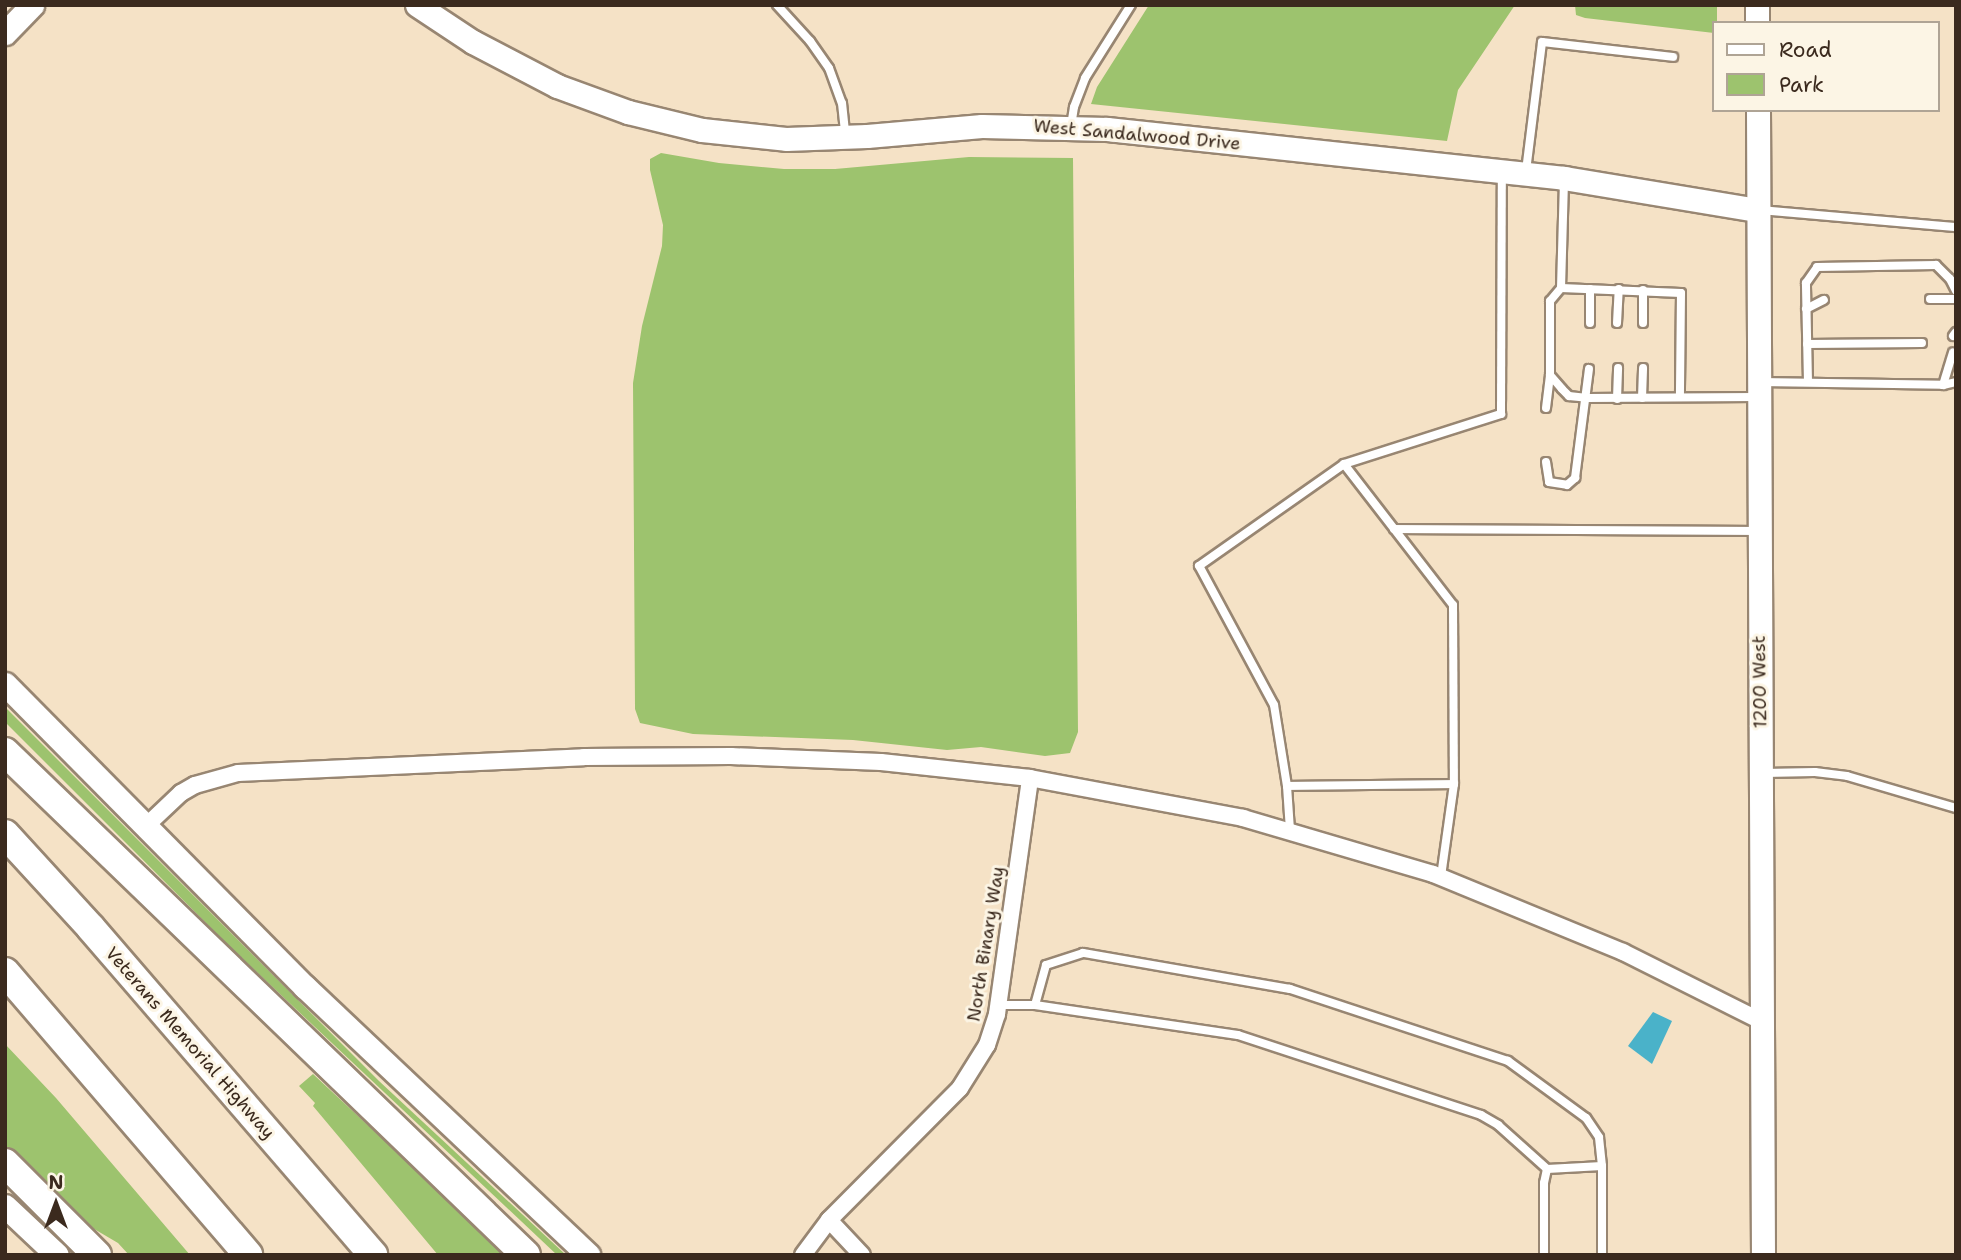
<!DOCTYPE html>
<html>
<head>
<meta charset="utf-8">
<style>
  body { margin:0 }
  #map { position:relative; width:1961px; height:1260px; overflow:hidden; background:#f5e2c6; font-family:"Shantell Sans",sans-serif }
  div>[style] { position:absolute }
  .green>* { inset:0; background:#9dc36e }
  .water>* { inset:0; background:#4ab2c9 }
  .roads { filter:drop-shadow(2px 0 #988672) drop-shadow(-2px 0 #988672) drop-shadow(0 2px #988672) drop-shadow(0 -2px #988672) }
  .lane>* { height:8px; margin:-4px; padding:0 4px; transform-origin:4px; border-radius:4px; background:#fff }
  .street>* { height:16px; margin:-8px; padding:0 8px; transform-origin:8px; border-radius:8px; background:#fff }
  .secondary>* { height:23px; margin:-11.5px; padding:0 11.5px; transform-origin:11.5px; border-radius:11.5px; background:#fff }
  .highway>* { height:28px; margin:-14px; padding:0 14px; transform-origin:14px; border-radius:14px; background:#fff }
  span { translate:-50% -50%; white-space:nowrap; text-align:center; line-height:1.15; -webkit-text-stroke:6px #fcf5e5; paint-order:stroke }
  .street-label { font-size:18px; color:#3b2a1e }
  .frame { position:absolute; inset:0; border:7px solid #3b2a1e; pointer-events:none }
  .legend { position:absolute; left:1712px; top:21px; width:228px; height:91px; box-sizing:border-box; background:#fcf5e5; border:2px solid #afa495; margin:0; padding:9px 12px; list-style:none; font-size:21px; color:#3b2a1e }
  .legend li { display:flex; align-items:center; gap:14px; height:35px }
  .legend b { width:35px; border:2px solid #afa495 }
  .north { position:absolute; left:21px; top:1169px; width:70px; height:70px; -webkit-text-stroke:5px #fcf5e5; paint-order:stroke; rotate:0deg; font-size:19px; font-weight:700; line-height:28px; text-align:center; color:#3b2a1e }
  .north::after { content:''; display:block; margin:auto; width:24px; height:32px; background:#3b2a1e; clip-path:polygon(50% 0,100% 100%,50% 72%,0 100%) }
</style>
</head>
<body>
<div id="map">
  <div class="green">
    <i style="clip-path:polygon(1149px 5px,1515px 5px,1458px 90px,1447px 141px,1091px 104px,1097px 87px)"></i>
    <i style="clip-path:polygon(1575px 5px,1717px 5px,1717px 23px,1714px 23px,1714px 33px,1585px 18px,1576px 15px)"></i>
    <i style="clip-path:polygon(661px 153px,719px 163px,784px 169px,835px 169px,969px 157px,1073px 158px,1078px 732px,1070px 753px,1045px 756px,981px 747px,947px 750px,853px 740px,693px 734px,640px 723px,635px 709px,633px 383px,642px 326px,662px 246px,663px 225px,650px 170px,650px 159px)"></i>
    <i style="clip-path:polygon(5px 707px,379px 1081px,566px 1255px,557px 1255px,230px 947px,5px 722px)"></i>
    <i style="clip-path:polygon(5px 1044px,56px 1098px,190px 1255px,129px 1255px,118px 1243px,72px 1216px,5px 1150px)"></i>
    <i style="clip-path:polygon(313px 1074px,507px 1255px,438px 1255px,313px 1106px,315px 1103px,299px 1086px)"></i>
  </div>
  <div class="water">
    <i style="clip-path:polygon(1653px 1012px,1672px 1021px,1652px 1064px,1628px 1046px)"></i>
  </div>
  <div class="roads">
    <div class="lane">
      <i style="left:777px;top:5px;width:49px;rotate:47.5deg"></i>
      <i style="left:810px;top:41px;width:33px;rotate:55deg"></i>
      <i style="left:829px;top:68px;width:37px;rotate:70deg"></i>
      <i style="left:842px;top:103px;width:31px;rotate:84deg"></i>
      <i style="left:1071px;top:126px;width:19px;rotate:-81deg"></i>
      <i style="left:1074px;top:107px;width:31px;rotate:-69deg"></i>
      <i style="left:1085px;top:78px;width:86px;rotate:-57.8deg"></i>
      <i style="left:1526px;top:171px;width:130px;rotate:-82.9deg"></i>
      <i style="left:1542px;top:42px;width:132px;rotate:6.5deg"></i>
      <i style="left:1564px;top:181px;width:107px;rotate:91.6deg"></i>
      <i style="left:1561px;top:288px;width:17px;rotate:130deg"></i>
      <i style="left:1550px;top:301px;width:74px;rotate:90deg"></i>
      <i style="left:1550px;top:375px;width:18px;rotate:49deg"></i>
      <i style="left:1562px;top:389px;width:10px;rotate:45deg"></i>
      <i style="left:1569px;top:396px;width:18px;rotate:6deg"></i>
      <i style="left:1587px;top:398px;width:170px;rotate:-0.3deg"></i>
      <i style="left:1761px;top:210px;width:196px;rotate:5deg"></i>
      <i style="left:1561px;top:288px;width:120px;rotate:2.4deg"></i>
      <i style="left:1681px;top:293px;width:104px;rotate:90.6deg"></i>
      <i style="left:1930px;top:299px;width:26px"></i>
      <i style="left:1806px;top:309px;width:20px;rotate:-27deg"></i>
      <i style="left:1590px;top:323px;width:34px;rotate:-90deg"></i>
      <i style="left:1617px;top:323px;width:34px;rotate:-87deg"></i>
      <i style="left:1643px;top:323px;width:33px;rotate:-90deg"></i>
      <i style="left:1953px;top:336px;width:5px;rotate:-53deg"></i>
      <i style="left:1807px;top:344px;width:115px;rotate:-0.5deg"></i>
      <i style="left:1760px;top:382px;width:183px;rotate:0.9deg"></i>
      <i style="left:1943px;top:385px;width:13px;rotate:-13deg"></i>
      <i style="left:1808px;top:382px;width:99px;rotate:-91.2deg"></i>
      <i style="left:1806px;top:283px;width:19px;rotate:-55deg"></i>
      <i style="left:1817px;top:267px;width:119px;rotate:-1deg"></i>
      <i style="left:1936px;top:265px;width:20px;rotate:45deg"></i>
      <i style="left:1950px;top:279px;width:13px;rotate:63deg"></i>
      <i style="left:1943px;top:385px;width:34px;rotate:-73deg"></i>
      <i style="left:1642px;top:398px;width:30px;rotate:-88deg"></i>
      <i style="left:1617px;top:399px;width:31px;rotate:-88deg"></i>
      <i style="left:1546px;top:408px;width:33px;rotate:-83deg"></i>
      <i style="left:1546px;top:462px;width:20px;rotate:81deg"></i>
      <i style="left:1549px;top:482px;width:18px;rotate:9deg"></i>
      <i style="left:1567px;top:485px;width:11px;rotate:-41deg"></i>
      <i style="left:1575px;top:478px;width:110px;rotate:-82.7deg"></i>
      <i style="left:1344px;top:464px;width:165px;rotate:-17.7deg"></i>
      <i style="left:1501px;top:414px;width:239px;rotate:-89.8deg"></i>
      <i style="left:1394px;top:529px;width:364px;rotate:0.3deg"></i>
      <i style="left:1764px;top:773px;width:51px;rotate:-1.1deg"></i>
      <i style="left:1815px;top:772px;width:32px;rotate:7deg"></i>
      <i style="left:1847px;top:776px;width:114px;rotate:16.4deg"></i>
      <i style="left:1287px;top:786px;width:82px;rotate:-99.1deg"></i>
      <i style="left:1274px;top:705px;width:158px;rotate:-118.3deg"></i>
      <i style="left:1199px;top:566px;width:177px;rotate:-35.1deg"></i>
      <i style="left:1344px;top:464px;width:178px;rotate:52.3deg"></i>
      <i style="left:1453px;top:605px;width:179px;rotate:89.7deg"></i>
      <i style="left:1290px;top:830px;width:44px;rotate:-93.9deg"></i>
      <i style="left:1287px;top:786px;width:167px;rotate:-0.7deg"></i>
      <i style="left:1454px;top:784px;width:94px;rotate:98deg"></i>
      <i style="left:998px;top:1005px;width:37px"></i>
      <i style="left:1035px;top:1005px;width:205px;rotate:8.4deg"></i>
      <i style="left:1238px;top:1035px;width:256px;rotate:18.2deg"></i>
      <i style="left:1481px;top:1115px;width:20px;rotate:30deg"></i>
      <i style="left:1498px;top:1125px;width:66px;rotate:41.9deg"></i>
      <i style="left:1547px;top:1169px;width:55px;rotate:-3.1deg"></i>
      <i style="left:1602px;top:1166px;width:29px;rotate:-96deg"></i>
      <i style="left:1599px;top:1137px;width:23px;rotate:-124deg"></i>
      <i style="left:1586px;top:1118px;width:97px;rotate:-143.8deg"></i>
      <i style="left:1508px;top:1061px;width:230px;rotate:-161.7deg"></i>
      <i style="left:1290px;top:989px;width:210px;rotate:-170.1deg"></i>
      <i style="left:1083px;top:953px;width:39px;rotate:162deg"></i>
      <i style="left:1046px;top:965px;width:41px;rotate:105.4deg"></i>
      <i style="left:1544px;top:1255px;width:72px;rotate:-90deg"></i>
      <i style="left:1544px;top:1183px;width:14px;rotate:-78deg"></i>
      <i style="left:1602px;top:1255px;width:89px;rotate:-90deg"></i>
    </div>
    <div class="street">
      <i style="left:145px;top:827px;width:50px;rotate:-43.4deg"></i>
      <i style="left:181px;top:793px;width:16px;rotate:-30deg"></i>
      <i style="left:195px;top:785px;width:45px;rotate:-15.6deg"></i>
      <i style="left:238px;top:773px;width:346px;rotate:-2.6deg"></i>
      <i style="left:584px;top:757px;width:147px;rotate:-0.4deg"></i>
      <i style="left:731px;top:756px;width:150px;rotate:2.3deg"></i>
      <i style="left:881px;top:762px;width:150px;rotate:6.1deg"></i>
      <i style="left:1030px;top:778px;width:217px;rotate:10.6deg"></i>
      <i style="left:1243px;top:818px;width:198px;rotate:16.4deg"></i>
      <i style="left:1433px;top:874px;width:205px;rotate:22.3deg"></i>
      <i style="left:1623px;top:952px;width:157px;rotate:26.6deg"></i>
      <i style="left:829px;top:1220px;width:48px;rotate:46.7deg"></i>
      <i style="left:803px;top:1255px;width:44px;rotate:-53.4deg"></i>
      <i style="left:829px;top:1220px;width:186px;rotate:-45.2deg"></i>
      <i style="left:960px;top:1088px;width:51px;rotate:-57.9deg"></i>
      <i style="left:987px;top:1045px;width:33px;rotate:-72deg"></i>
      <i style="left:997px;top:1014px;width:238px;rotate:-82deg"></i>
    </div>
    <div class="secondary">
      <i style="left:417px;top:5px;width:67px;rotate:33.5deg"></i>
      <i style="left:473px;top:42px;width:95px;rotate:27.6deg"></i>
      <i style="left:557px;top:86px;width:76px;rotate:20.1deg"></i>
      <i style="left:628px;top:112px;width:76px;rotate:13.7deg"></i>
      <i style="left:702px;top:130px;width:84px;rotate:6.1deg"></i>
      <i style="left:786px;top:139px;width:81px;rotate:-2.1deg"></i>
      <i style="left:867px;top:136px;width:115px;rotate:-5deg"></i>
      <i style="left:982px;top:126px;width:125px;rotate:1.4deg"></i>
      <i style="left:1107px;top:129px;width:460px;rotate:6.1deg"></i>
      <i style="left:1564px;top:178px;width:197px;rotate:9.4deg"></i>
      <i style="left:1757px;top:5px;width:18px;rotate:90deg"></i>
      <i style="left:5px;top:33px;width:39px;rotate:-46deg"></i>
      <i style="left:1758px;top:110px;width:1145px;rotate:89.75deg"></i>
      <i style="left:5px;top:684px;width:426px;rotate:45.3deg"></i>
      <i style="left:305px;top:987px;width:390px;rotate:43.4deg"></i>
      <i style="left:5px;top:1206px;width:71px;rotate:43.3deg"></i>
    </div>
    <div class="highway">
      <i style="left:5px;top:752px;width:724px;rotate:43.99deg"></i>
      <i style="left:5px;top:834px;width:127px;rotate:47.5deg"></i>
      <i style="left:91px;top:928px;width:432px;rotate:49.2deg"></i>
      <i style="left:5px;top:972px;width:373px;rotate:49.3deg"></i>
      <i style="left:5px;top:1163px;width:130px;rotate:45deg"></i>
    </div>
  </div>
  <div class="street-label">
    <span style="left:1137px;top:135px;rotate:5deg">West Sandalwood Drive</span>
    <span style="left:1760px;top:682px;rotate:-91deg">1200 West</span>
    <span style="left:986px;top:944px;rotate:-81deg">North Binary Way</span>
    <span style="left:190px;top:1043px;rotate:49deg">Veterans Memorial Highway</span>
  </div>
  <div class="frame"></div>
  <ul class="legend">
  <li><b style="height:9px;background:#fff"></b>Road</li>
  <li><b style="height:19px;background:#9dc36e"></b>Park</li>
  </ul>
  <div class="north">N</div>
</div>
</body>
</html>
